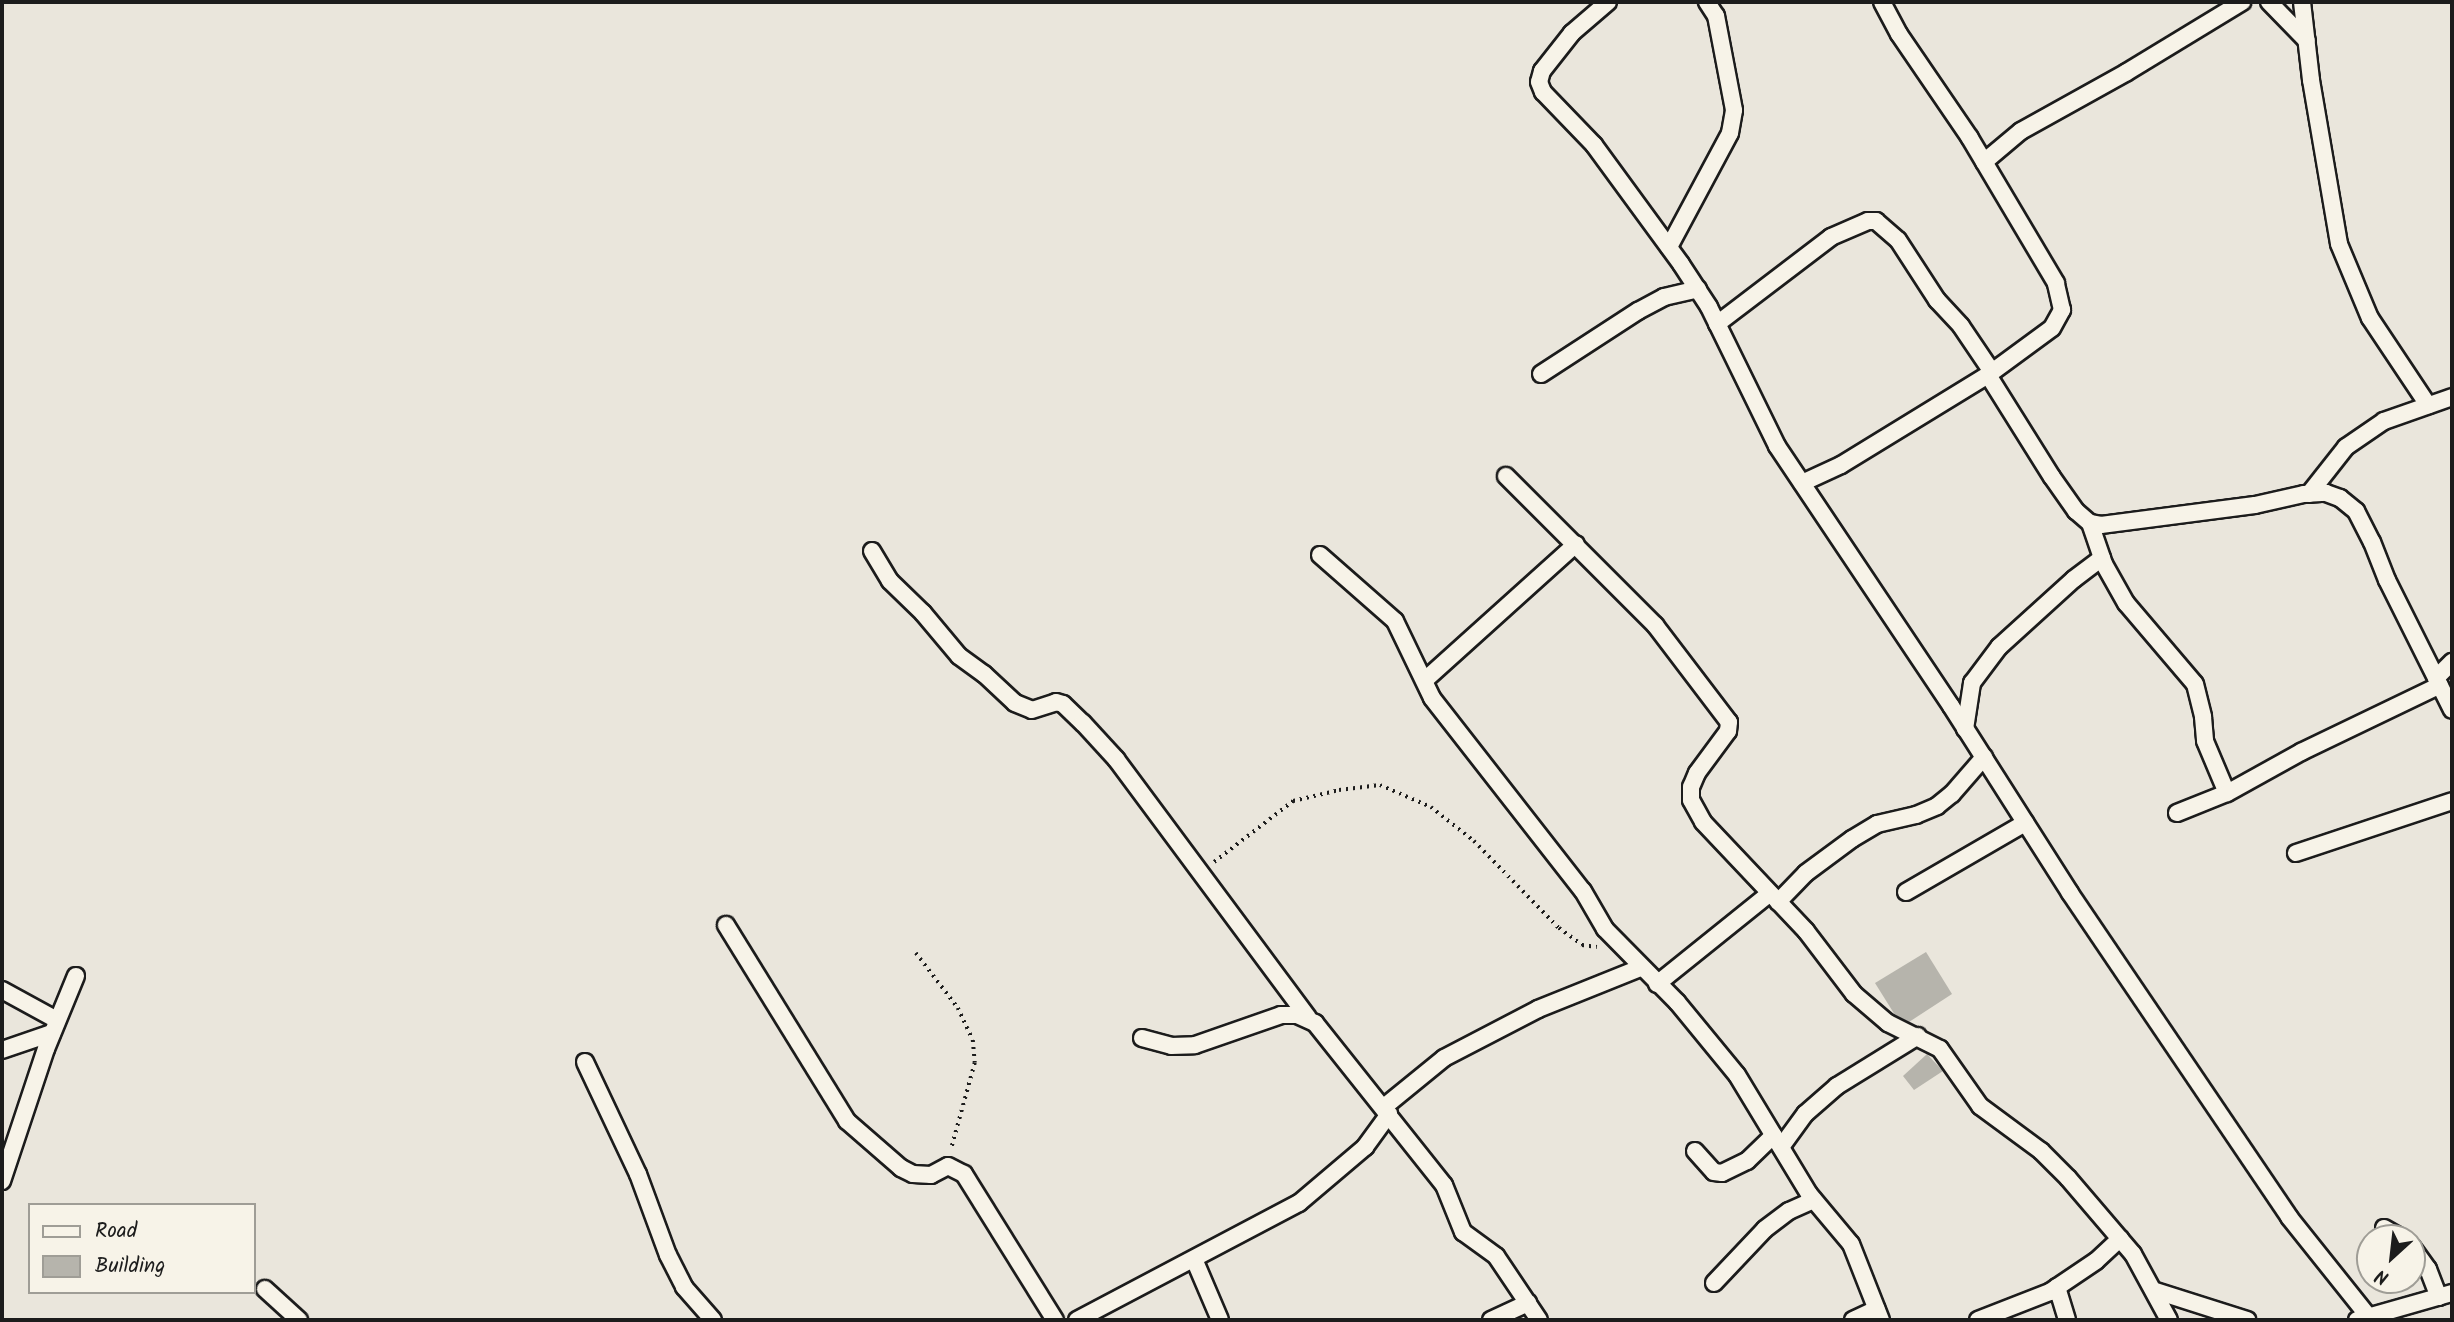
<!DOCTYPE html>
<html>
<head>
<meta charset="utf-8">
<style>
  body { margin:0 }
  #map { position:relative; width:2454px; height:1322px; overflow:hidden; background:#eae6dc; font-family:Kalam,sans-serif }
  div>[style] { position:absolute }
  .building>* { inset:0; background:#b6b4ac }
  .path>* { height:3.5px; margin-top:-1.75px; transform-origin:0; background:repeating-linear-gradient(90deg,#1c1c1c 0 2px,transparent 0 7px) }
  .roads { filter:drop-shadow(2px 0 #1c1c1c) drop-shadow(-2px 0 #1c1c1c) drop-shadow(0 2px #1c1c1c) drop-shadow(0 -2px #1c1c1c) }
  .minor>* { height:16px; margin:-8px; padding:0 8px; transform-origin:8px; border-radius:8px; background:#f7f3e8 }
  span { translate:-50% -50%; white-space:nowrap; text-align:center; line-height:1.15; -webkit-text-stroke:6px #f7f3e8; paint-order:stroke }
  .frame { position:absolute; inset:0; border:4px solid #1c1c1c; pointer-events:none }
  .legend { position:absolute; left:28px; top:1203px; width:228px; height:91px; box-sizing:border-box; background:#f7f3e8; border:2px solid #9f9d96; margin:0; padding:9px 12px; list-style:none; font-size:21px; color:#1c1c1c }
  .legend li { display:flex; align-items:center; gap:14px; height:35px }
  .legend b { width:35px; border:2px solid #9f9d96 }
  .north { position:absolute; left:2356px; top:1224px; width:70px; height:70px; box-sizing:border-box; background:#f7f3e8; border:2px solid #9f9d96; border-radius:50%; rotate:207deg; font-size:19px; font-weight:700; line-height:28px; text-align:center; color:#1c1c1c }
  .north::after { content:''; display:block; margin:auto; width:24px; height:32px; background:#1c1c1c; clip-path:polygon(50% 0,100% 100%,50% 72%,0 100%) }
</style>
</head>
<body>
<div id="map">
  <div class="building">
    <i style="clip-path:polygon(1926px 952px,1952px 994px,1909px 1022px,1895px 1015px,1875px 983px)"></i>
    <i style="clip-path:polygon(1927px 1054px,1943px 1071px,1914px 1090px,1903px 1076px)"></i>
  </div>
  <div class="path">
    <i style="left:1214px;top:862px;width:100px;rotate:-37.7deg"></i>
    <i style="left:1293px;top:801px;width:47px;rotate:-13.4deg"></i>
    <i style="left:1339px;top:790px;width:41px;rotate:-7deg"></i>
    <i style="left:1380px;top:785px;width:56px;rotate:23.3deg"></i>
    <i style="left:1431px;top:807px;width:55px;rotate:38.3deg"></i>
    <i style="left:1474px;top:841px;width:122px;rotate:45.7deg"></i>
    <i style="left:1559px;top:928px;width:29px;rotate:36deg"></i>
    <i style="left:1582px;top:945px;width:15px;rotate:8deg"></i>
    <i style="left:916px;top:953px;width:69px;rotate:52.6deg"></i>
    <i style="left:958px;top:1008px;width:35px;rotate:65deg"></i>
    <i style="left:973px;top:1040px;width:23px;rotate:85deg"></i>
    <i style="left:975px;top:1063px;width:90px;rotate:105.4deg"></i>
  </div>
  <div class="roads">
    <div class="minor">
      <i style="left:1608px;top:2px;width:48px;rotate:139.3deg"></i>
      <i style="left:1572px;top:33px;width:48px;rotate:128.3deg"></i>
      <i style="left:1542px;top:71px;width:11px;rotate:105deg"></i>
      <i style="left:1539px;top:82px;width:11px;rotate:68deg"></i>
      <i style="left:1543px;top:92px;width:74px;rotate:46.1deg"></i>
      <i style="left:1594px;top:145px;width:147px;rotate:53.8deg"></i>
      <i style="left:1681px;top:264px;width:51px;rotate:56.9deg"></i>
      <i style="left:1709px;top:307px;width:155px;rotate:63.9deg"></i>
      <i style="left:1777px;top:446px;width:313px;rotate:56.2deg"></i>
      <i style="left:1951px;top:706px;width:222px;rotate:57.5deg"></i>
      <i style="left:2070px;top:893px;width:391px;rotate:55.9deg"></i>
      <i style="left:2289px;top:1217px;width:127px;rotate:51.4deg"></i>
      <i style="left:2269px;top:2px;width:54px;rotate:45.7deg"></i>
      <i style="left:2302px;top:2px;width:79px;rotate:83.4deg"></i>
      <i style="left:2311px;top:80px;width:166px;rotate:80.3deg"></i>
      <i style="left:2339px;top:244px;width:80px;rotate:67.3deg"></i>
      <i style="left:2370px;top:318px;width:105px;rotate:56.3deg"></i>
      <i style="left:1984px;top:162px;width:48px;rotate:-40deg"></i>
      <i style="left:2021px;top:131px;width:121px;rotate:-29.1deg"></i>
      <i style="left:2127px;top:72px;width:135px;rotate:-31.3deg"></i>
      <i style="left:1669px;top:247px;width:129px;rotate:-61.8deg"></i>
      <i style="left:1730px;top:133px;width:23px;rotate:-80deg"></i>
      <i style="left:1734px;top:110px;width:96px;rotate:-100.8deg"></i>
      <i style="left:1716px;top:16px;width:17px;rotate:-123deg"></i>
      <i style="left:1717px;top:324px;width:143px;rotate:-37.3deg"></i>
      <i style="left:1831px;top:237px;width:40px;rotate:-23.4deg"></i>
      <i style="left:1868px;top:221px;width:8px"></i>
      <i style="left:1876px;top:221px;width:29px;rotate:41deg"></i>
      <i style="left:1898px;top:240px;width:72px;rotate:57deg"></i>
      <i style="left:1937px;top:300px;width:35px;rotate:47deg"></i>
      <i style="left:1961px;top:326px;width:55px;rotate:56deg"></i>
      <i style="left:1541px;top:374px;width:116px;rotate:-33deg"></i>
      <i style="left:1638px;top:311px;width:30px;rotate:-28deg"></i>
      <i style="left:1664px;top:297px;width:35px;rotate:-13deg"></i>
      <i style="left:1988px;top:375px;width:120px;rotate:57.9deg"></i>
      <i style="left:2052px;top:477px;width:42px;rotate:54.8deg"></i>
      <i style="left:2076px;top:511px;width:18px;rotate:41deg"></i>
      <i style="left:2090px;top:523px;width:11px;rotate:10deg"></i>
      <i style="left:2101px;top:525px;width:155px;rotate:-7.4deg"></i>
      <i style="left:2255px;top:505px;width:50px;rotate:-12.7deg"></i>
      <i style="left:2304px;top:494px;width:22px;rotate:-3deg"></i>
      <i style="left:2326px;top:493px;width:15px;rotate:20deg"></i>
      <i style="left:2340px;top:498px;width:21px;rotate:39deg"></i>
      <i style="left:2356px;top:511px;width:35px;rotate:63deg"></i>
      <i style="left:2372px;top:542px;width:41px;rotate:68.5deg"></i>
      <i style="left:2387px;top:580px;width:145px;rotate:63.4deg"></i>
      <i style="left:1506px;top:476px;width:211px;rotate:45deg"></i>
      <i style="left:1655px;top:625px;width:122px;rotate:52.7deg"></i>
      <i style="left:1729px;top:722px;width:9px;rotate:96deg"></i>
      <i style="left:1728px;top:731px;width:52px;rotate:126.4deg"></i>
      <i style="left:1697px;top:773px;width:15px;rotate:113deg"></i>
      <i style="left:1691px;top:787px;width:13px;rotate:90deg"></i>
      <i style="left:1691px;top:800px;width:25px;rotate:61deg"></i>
      <i style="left:1703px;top:822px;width:150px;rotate:46.6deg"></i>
      <i style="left:1806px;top:931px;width:79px;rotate:52.7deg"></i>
      <i style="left:1854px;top:994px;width:45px;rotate:40.5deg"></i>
      <i style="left:1888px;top:1023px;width:58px;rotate:26.6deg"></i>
      <i style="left:1940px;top:1049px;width:70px;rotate:54.9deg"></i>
      <i style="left:1980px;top:1106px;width:76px;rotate:36.4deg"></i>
      <i style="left:2041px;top:1151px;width:38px;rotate:45deg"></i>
      <i style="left:2068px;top:1178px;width:100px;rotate:49.5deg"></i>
      <i style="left:2133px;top:1254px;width:75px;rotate:61.4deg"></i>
      <i style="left:1802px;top:483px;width:43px;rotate:-24.8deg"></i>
      <i style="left:1841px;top:465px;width:172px;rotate:-31.5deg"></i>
      <i style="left:1988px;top:375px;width:79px;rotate:-36.3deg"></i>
      <i style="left:2052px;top:328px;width:21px;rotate:-61deg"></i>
      <i style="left:2062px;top:310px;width:28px;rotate:-103deg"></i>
      <i style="left:2056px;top:283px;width:169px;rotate:-120.7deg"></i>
      <i style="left:1970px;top:138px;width:126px;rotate:-124.3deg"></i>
      <i style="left:1899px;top:34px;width:36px;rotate:-118deg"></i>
      <i style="left:2309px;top:494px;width:60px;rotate:-51.8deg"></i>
      <i style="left:2346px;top:447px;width:46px;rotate:-34.4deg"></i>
      <i style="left:2384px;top:421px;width:72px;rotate:-19.4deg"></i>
      <i style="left:2090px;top:523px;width:43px;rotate:71.1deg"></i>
      <i style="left:2104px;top:564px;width:45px;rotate:60.6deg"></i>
      <i style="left:2126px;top:603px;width:106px;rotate:49.6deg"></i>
      <i style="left:2195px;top:684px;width:34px;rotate:76deg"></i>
      <i style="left:2203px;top:717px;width:24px;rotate:85deg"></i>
      <i style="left:2205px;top:741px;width:56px;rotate:67.1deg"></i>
      <i style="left:872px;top:551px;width:35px;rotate:59deg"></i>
      <i style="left:890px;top:581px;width:46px;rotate:44.1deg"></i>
      <i style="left:923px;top:613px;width:56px;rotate:50.1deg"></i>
      <i style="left:959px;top:656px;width:31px;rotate:36deg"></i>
      <i style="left:984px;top:674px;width:42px;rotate:43.1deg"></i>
      <i style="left:1015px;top:703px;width:18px;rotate:22deg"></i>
      <i style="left:1032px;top:710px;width:25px;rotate:-18deg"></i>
      <i style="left:1056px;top:702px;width:7px;rotate:16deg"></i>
      <i style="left:1063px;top:704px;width:28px;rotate:44deg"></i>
      <i style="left:1083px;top:723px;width:49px;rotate:47.5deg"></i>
      <i style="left:1116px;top:759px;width:322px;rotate:53.4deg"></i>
      <i style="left:1320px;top:555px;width:100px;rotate:41.3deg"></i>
      <i style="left:1395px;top:621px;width:85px;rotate:64.3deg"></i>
      <i style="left:1432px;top:698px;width:245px;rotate:52deg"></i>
      <i style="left:1583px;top:891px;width:44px;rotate:59.9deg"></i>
      <i style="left:1605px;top:929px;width:103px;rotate:45.4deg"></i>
      <i style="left:1677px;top:1002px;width:94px;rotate:50.6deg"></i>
      <i style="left:1737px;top:1075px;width:139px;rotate:58.8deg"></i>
      <i style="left:1809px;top:1194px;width:65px;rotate:50deg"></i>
      <i style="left:1851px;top:1244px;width:82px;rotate:68.5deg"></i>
      <i style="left:2436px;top:678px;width:23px;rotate:-45deg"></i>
      <i style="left:1425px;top:680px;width:203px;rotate:-42deg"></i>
      <i style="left:1965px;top:729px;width:47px;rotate:-81.3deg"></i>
      <i style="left:1972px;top:683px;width:45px;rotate:-53.1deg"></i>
      <i style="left:1999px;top:647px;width:101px;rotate:-42.2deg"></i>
      <i style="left:2074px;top:579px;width:35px;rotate:-37deg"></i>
      <i style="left:2177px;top:813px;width:54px;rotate:-21.8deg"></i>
      <i style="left:2227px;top:793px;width:85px;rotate:-29deg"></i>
      <i style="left:2301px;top:752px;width:154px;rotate:-25.7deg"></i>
      <i style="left:2296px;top:853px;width:164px;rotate:-18.4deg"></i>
      <i style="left:1906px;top:892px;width:138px;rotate:-30.1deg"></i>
      <i style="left:1778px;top:902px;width:40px;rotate:-46deg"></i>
      <i style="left:1806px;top:873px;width:57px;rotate:-36.5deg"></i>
      <i style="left:1852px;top:839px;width:29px;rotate:-31deg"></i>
      <i style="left:1877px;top:824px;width:40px;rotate:-13deg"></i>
      <i style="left:1916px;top:815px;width:23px;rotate:-23deg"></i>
      <i style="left:1937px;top:806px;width:19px;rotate:-39deg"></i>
      <i style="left:1952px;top:794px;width:49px;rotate:-49.1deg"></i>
      <i style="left:726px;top:925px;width:230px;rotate:58.3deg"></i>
      <i style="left:847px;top:1121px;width:72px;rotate:41deg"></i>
      <i style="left:901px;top:1168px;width:13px;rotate:27deg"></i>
      <i style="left:913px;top:1174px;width:18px;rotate:3deg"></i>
      <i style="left:931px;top:1175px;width:19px;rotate:-28deg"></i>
      <i style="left:948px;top:1166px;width:18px;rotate:27deg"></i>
      <i style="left:964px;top:1174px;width:172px;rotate:58.1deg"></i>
      <i style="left:1657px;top:984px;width:144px;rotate:-38.8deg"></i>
      <i style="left:2px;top:990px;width:63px;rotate:28.6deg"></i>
      <i style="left:1142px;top:1038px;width:30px;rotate:15deg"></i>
      <i style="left:1171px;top:1046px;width:24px;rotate:-2deg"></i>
      <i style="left:1195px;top:1045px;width:91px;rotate:-19.2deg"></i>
      <i style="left:1281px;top:1015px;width:16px"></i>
      <i style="left:1297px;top:1015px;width:20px;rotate:24deg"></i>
      <i style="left:1315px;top:1023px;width:207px;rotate:51.5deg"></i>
      <i style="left:1444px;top:1185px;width:51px;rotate:68deg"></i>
      <i style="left:1463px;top:1232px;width:41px;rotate:36deg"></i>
      <i style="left:1496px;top:1256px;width:77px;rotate:56.1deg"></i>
      <i style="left:2px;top:1050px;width:53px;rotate:-18.8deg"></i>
      <i style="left:585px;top:1062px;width:124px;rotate:64.7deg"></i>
      <i style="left:638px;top:1174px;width:86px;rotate:69.7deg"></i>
      <i style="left:668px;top:1255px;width:36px;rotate:63deg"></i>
      <i style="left:684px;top:1287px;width:44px;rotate:48.7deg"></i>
      <i style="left:1384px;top:1107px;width:77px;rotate:-39.2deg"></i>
      <i style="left:1444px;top:1058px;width:106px;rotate:-27.5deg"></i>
      <i style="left:1538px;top:1009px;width:110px;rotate:-21.9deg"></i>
      <i style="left:1781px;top:1147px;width:41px;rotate:-54deg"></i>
      <i style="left:1805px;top:1114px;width:43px;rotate:-41.2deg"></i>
      <i style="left:1837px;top:1086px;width:95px;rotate:-31.7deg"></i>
      <i style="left:1695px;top:1151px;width:28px;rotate:48deg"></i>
      <i style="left:1714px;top:1172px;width:8px;rotate:7deg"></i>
      <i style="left:1722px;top:1173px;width:28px;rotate:-26deg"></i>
      <i style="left:1747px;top:1161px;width:37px;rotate:-44deg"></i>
      <i style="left:2px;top:1181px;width:139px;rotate:-71.6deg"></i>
      <i style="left:46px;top:1049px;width:79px;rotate:-67.7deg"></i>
      <i style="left:2384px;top:1228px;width:20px;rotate:30deg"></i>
      <i style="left:2412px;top:1247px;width:27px;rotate:54deg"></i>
      <i style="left:2428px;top:1269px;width:30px;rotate:69deg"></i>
      <i style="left:1194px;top:1259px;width:66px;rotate:66.9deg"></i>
      <i style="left:1714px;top:1283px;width:74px;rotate:-46.6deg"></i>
      <i style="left:1765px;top:1229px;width:30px;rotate:-37deg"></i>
      <i style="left:1789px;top:1211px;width:27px;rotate:-24deg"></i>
      <i style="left:2057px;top:1287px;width:34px;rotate:73deg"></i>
      <i style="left:265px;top:1289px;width:46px;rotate:42.4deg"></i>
      <i style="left:2156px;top:1291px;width:96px;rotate:17.7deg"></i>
      <i style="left:1077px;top:1320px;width:251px;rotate:-27.8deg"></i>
      <i style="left:1299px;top:1203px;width:87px;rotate:-40.3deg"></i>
      <i style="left:1365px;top:1147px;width:41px;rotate:-54deg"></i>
      <i style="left:1491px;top:1320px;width:41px;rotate:-24.7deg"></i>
      <i style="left:1853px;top:1320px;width:26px;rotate:-25deg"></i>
      <i style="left:1978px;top:1320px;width:77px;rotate:-21.3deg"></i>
      <i style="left:2050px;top:1292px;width:55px;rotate:-34deg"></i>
      <i style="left:2096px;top:1261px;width:33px;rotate:-43deg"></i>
      <i style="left:2357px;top:1320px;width:99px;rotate:-15.9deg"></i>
    </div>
  </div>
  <div class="frame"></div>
  <ul class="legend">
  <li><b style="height:9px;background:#f7f3e8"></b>Road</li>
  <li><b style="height:19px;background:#b6b4ac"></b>Building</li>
  </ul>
  <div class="north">N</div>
</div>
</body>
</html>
